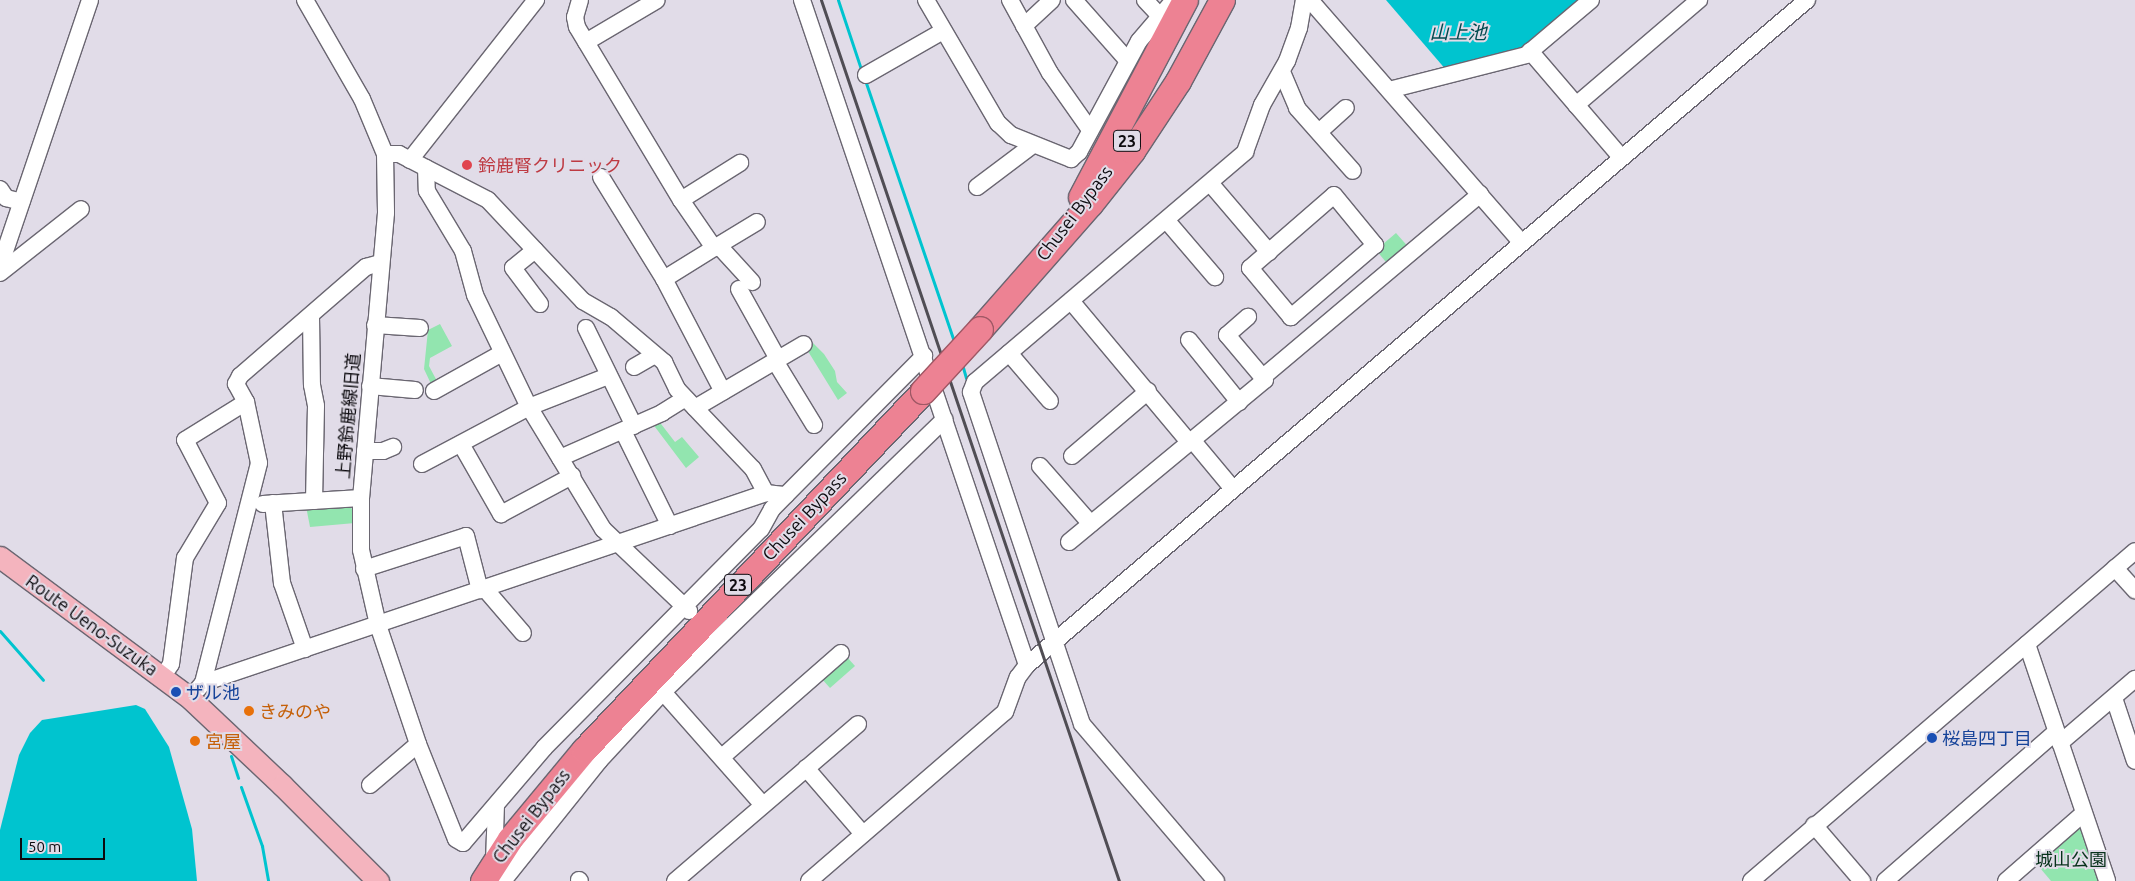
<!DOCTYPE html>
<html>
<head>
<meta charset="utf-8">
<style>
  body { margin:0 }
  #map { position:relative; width:2135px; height:881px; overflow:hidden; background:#e1dce8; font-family:Ubuntu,"Noto Sans JP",sans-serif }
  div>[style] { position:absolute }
  .green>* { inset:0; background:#92e5af }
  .water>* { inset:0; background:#00c4cf }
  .stream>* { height:3px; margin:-1.5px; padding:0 1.5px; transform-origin:1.5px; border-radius:1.5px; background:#00c4cf }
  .roads { filter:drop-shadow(1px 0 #6a6671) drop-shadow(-1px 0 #6a6671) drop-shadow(0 1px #6a6671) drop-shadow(0 -1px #6a6671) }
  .minor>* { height:16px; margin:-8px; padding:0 8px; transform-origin:8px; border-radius:8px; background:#fff }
  .major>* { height:21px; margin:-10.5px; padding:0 10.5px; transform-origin:10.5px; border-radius:10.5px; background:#f4b4be }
  .highway>* { height:25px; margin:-12.5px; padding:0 12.5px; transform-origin:12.5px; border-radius:12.5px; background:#ed8293 }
  .rail>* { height:3px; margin:-1.5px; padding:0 1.5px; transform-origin:1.5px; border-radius:1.5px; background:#504d54 }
  .bridges { filter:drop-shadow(1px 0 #9f5865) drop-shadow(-1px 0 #9f5865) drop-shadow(0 1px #9f5865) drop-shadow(0 -1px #9f5865) }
  .highway-bridge>* { height:25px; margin:-12.5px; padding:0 12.5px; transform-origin:12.5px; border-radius:12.5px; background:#ed8293 }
  .dots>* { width:14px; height:14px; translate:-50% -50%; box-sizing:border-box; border:2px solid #e1dce8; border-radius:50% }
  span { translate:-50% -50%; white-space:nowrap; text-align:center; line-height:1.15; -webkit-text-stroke:4px #e1dce8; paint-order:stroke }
  .shield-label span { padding:1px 4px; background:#e1dce8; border:1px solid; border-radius:4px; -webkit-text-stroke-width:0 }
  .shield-label { font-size:16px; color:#0d0b0f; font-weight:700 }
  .health-label { font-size:18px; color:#be3a42 }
  .left { translate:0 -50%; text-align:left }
  .street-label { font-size:18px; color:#0d0b0f }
  .transit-label { font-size:18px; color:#164399 }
  .food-label { font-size:18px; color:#c56008 }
  .park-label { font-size:18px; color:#07321b }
  .water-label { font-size:19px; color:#024a4f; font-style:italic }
  .scale { position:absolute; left:20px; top:838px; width:85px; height:22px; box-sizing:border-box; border:2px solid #0d0b0f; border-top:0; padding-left:6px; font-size:15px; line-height:18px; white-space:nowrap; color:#0d0b0f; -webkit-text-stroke:4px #e1dce8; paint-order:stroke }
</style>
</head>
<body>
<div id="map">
  <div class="green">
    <i style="clip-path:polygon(1396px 233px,1411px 250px,1390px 267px,1376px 250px)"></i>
    <i style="clip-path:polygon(440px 324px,452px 346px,430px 358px,429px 366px,438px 383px,432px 386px,424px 369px,428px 330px)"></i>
    <i style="clip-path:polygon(813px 343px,824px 354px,835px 371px,837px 382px,847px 393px,838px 400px,806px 348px)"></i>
    <i style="clip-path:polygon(658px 420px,675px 442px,682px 437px,699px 457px,686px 468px,652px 423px)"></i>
    <i style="clip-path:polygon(344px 504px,356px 511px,355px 523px,310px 527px,306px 506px)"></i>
    <i style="clip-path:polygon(846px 656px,855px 666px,830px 688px,821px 678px)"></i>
    <i style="clip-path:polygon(2080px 823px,2101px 881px,2051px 881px,2035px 862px)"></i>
  </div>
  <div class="water">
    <i style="clip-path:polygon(1386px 0,1580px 0,1523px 50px,1447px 71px)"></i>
    <i style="clip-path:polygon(136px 705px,145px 709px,169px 747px,192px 829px,197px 881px,0 881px,0 830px,19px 755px,30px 733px,42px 720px)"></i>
  </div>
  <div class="stream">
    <i style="left:838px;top:0;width:76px;rotate:71.6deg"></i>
    <i style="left:865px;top:80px;width:276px;rotate:71.2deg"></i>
    <i style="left:962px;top:364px;width:15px;rotate:74deg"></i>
    <i style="left:0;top:631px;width:65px;rotate:48.7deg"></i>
    <i style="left:231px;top:756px;width:23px;rotate:72deg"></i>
    <i style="left:241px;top:787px;width:63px;rotate:70.4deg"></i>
    <i style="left:262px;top:846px;width:36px;rotate:80deg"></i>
  </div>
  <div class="roads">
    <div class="minor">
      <i style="left:305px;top:0;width:114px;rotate:60.1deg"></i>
      <i style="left:362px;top:99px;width:60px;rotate:67.3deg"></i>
      <i style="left:385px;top:154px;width:59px;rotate:89deg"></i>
      <i style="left:386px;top:213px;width:286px;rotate:95deg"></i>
      <i style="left:361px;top:498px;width:52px;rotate:90deg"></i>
      <i style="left:361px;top:550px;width:77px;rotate:77.2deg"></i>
      <i style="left:378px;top:625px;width:126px;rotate:71.4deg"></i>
      <i style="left:418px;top:744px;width:102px;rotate:68.2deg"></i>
      <i style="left:456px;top:839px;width:8px;rotate:30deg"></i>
      <i style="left:463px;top:843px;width:125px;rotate:-49.5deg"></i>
      <i style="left:544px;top:748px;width:308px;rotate:-45.3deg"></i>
      <i style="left:761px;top:529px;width:23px;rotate:-61deg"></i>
      <i style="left:772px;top:509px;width:216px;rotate:-45.2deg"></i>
      <i style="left:580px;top:0;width:18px;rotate:106deg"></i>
      <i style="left:575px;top:17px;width:10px;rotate:79deg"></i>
      <i style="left:577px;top:27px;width:202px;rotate:59deg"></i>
      <i style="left:681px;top:200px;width:58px;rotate:55.5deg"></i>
      <i style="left:714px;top:248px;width:59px;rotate:148.2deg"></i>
      <i style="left:802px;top:0;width:702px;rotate:71.31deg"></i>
      <i style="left:926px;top:0;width:143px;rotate:59.7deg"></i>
      <i style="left:998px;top:123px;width:18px;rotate:43deg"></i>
      <i style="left:1011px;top:135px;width:65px;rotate:21.8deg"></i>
      <i style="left:1071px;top:159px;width:11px;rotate:-41deg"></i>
      <i style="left:1079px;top:152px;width:126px;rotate:-61.6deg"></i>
      <i style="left:1139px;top:41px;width:54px;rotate:-49.5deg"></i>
      <i style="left:1010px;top:0;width:83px;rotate:61.3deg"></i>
      <i style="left:1050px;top:73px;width:70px;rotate:54.9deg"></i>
      <i style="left:1074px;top:0;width:81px;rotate:48.5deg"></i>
      <i style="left:1145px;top:0;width:22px;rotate:47deg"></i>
      <i style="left:1310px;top:0;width:321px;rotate:48.9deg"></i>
      <i style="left:1024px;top:26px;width:38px;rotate:-43deg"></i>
      <i style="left:586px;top:42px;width:82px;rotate:-30.6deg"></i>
      <i style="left:1530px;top:51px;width:140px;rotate:49.4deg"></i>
      <i style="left:1282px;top:72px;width:39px;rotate:67deg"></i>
      <i style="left:1297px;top:108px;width:84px;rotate:48.4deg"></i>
      <i style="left:866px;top:75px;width:89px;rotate:-29.7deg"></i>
      <i style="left:1389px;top:90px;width:141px;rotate:-14.3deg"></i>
      <i style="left:1526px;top:55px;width:85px;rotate:-40.2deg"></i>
      <i style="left:1576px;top:105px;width:162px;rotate:-40.5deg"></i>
      <i style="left:1319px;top:132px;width:36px;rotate:-42deg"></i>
      <i style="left:385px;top:154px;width:14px"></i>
      <i style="left:399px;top:154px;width:100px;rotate:27.3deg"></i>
      <i style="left:488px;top:200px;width:139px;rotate:46.8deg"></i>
      <i style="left:583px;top:301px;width:32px;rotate:30deg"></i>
      <i style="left:611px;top:317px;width:70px;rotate:40.3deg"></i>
      <i style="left:664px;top:362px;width:30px;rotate:64deg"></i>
      <i style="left:677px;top:389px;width:110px;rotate:46.5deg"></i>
      <i style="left:753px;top:469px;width:27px;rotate:62deg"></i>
      <i style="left:410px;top:160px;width:204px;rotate:-51.8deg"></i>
      <i style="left:426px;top:168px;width:23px;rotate:88deg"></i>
      <i style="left:427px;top:191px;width:70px;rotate:59deg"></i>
      <i style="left:463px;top:251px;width:46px;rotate:74.7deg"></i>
      <i style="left:475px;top:295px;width:124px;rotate:64.3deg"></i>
      <i style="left:529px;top:407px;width:60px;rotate:58.7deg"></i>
      <i style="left:601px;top:177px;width:120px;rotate:58.3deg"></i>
      <i style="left:664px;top:279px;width:127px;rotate:62.4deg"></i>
      <i style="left:1210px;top:183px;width:91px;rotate:49.5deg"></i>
      <i style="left:977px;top:187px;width:70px;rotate:-36.9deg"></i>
      <i style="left:0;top:189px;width:11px;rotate:56deg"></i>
      <i style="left:6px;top:198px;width:16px;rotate:14deg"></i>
      <i style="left:1334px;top:195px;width:65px;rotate:50.6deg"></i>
      <i style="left:1375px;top:245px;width:111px;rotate:139.4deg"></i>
      <i style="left:1291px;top:317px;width:64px;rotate:-129.9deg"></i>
      <i style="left:1250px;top:268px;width:111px;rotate:-41deg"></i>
      <i style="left:681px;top:200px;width:70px;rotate:-32.1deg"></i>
      <i style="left:1167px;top:221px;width:74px;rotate:49.4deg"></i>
      <i style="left:719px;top:246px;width:49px;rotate:47.5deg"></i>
      <i style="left:714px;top:248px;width:50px;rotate:-31.2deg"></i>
      <i style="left:535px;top:250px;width:28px;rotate:141deg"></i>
      <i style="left:513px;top:268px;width:45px;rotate:53.1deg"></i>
      <i style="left:0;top:266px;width:281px;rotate:-71.3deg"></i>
      <i style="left:0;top:273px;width:103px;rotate:-38.3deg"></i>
      <i style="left:739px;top:289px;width:80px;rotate:60.9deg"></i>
      <i style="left:1071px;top:301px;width:184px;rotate:50.1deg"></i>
      <i style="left:311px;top:316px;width:69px;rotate:89.2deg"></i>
      <i style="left:312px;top:385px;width:21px;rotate:79deg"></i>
      <i style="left:316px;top:406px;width:95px;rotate:91.2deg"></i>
      <i style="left:375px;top:325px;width:45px;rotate:3.8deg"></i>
      <i style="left:586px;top:328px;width:109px;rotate:63.9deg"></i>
      <i style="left:1189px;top:340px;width:80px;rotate:51.1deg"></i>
      <i style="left:1009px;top:353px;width:63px;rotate:49.5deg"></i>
      <i style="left:775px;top:361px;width:75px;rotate:58.6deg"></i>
      <i style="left:634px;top:367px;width:24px;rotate:-30deg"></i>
      <i style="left:1263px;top:377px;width:284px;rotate:-40.1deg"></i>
      <i style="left:370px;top:386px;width:45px;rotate:5.1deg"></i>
      <i style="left:434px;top:391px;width:78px;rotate:-29.2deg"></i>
      <i style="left:684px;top:399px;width:26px;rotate:148deg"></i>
      <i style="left:662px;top:413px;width:111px;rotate:156.2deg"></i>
      <i style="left:560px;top:458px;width:83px;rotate:58.8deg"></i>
      <i style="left:603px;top:529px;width:119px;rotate:43.6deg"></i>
      <i style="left:695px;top:408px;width:126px;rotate:-30.4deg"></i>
      <i style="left:623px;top:431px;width:106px;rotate:63.7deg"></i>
      <i style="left:1193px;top:441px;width:62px;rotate:50.2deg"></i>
      <i style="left:461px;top:444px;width:81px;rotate:60.3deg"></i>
      <i style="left:501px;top:514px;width:81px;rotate:-28.2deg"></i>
      <i style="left:365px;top:451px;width:18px"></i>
      <i style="left:383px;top:451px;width:11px;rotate:-22deg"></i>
      <i style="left:1072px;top:456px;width:100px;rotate:-40.5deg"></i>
      <i style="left:422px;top:464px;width:121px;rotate:-28deg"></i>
      <i style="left:529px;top:407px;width:85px;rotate:-21.4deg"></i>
      <i style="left:1040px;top:466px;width:77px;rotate:48.7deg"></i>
      <i style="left:273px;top:503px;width:81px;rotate:83.6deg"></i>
      <i style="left:282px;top:583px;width:70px;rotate:70.8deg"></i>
      <i style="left:263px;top:504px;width:98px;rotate:-3.5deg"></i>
      <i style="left:1069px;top:542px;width:254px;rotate:-39.6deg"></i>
      <i style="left:1265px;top:380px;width:59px;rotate:-130.2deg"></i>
      <i style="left:1227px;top:335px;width:28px;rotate:-41deg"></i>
      <i style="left:2115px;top:568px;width:30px;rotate:48deg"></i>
      <i style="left:364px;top:569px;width:107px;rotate:-17.9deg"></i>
      <i style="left:466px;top:536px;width:56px;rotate:75.5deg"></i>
      <i style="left:485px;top:589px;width:58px;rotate:49.2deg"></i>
      <i style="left:2027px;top:644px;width:250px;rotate:71.3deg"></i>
      <i style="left:163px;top:676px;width:14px;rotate:-56deg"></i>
      <i style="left:171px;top:664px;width:107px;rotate:-82.5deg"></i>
      <i style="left:185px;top:558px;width:64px;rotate:-59deg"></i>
      <i style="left:218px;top:503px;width:71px;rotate:-117.6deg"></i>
      <i style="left:185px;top:440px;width:72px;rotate:-31.9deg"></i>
      <i style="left:203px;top:683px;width:594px;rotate:-18.65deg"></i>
      <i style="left:766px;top:493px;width:20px;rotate:6deg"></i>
      <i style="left:198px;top:689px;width:8px;rotate:-50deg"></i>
      <i style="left:203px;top:683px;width:227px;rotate:-75.7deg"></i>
      <i style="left:259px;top:463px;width:62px;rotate:-102deg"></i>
      <i style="left:246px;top:402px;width:21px;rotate:-119deg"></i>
      <i style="left:236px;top:384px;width:9px;rotate:-63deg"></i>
      <i style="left:240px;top:376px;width:167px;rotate:-40.9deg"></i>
      <i style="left:366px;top:267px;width:15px;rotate:-16deg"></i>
      <i style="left:663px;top:692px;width:151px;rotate:48.5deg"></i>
      <i style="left:2114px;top:698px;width:66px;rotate:71.6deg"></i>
      <i style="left:2060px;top:743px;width:99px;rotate:-40.5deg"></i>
      <i style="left:722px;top:757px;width:158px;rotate:-41.2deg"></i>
      <i style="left:806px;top:768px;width:87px;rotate:49.2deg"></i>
      <i style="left:370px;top:785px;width:63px;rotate:-40.5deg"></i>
      <i style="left:1814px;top:825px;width:74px;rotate:49.4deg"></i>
      <i style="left:494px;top:862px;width:57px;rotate:-88deg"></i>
      <i style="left:579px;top:880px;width:1px;rotate:45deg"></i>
      <i style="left:503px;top:881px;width:155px;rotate:-51.3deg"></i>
      <i style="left:600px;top:760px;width:93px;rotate:-47.2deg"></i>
      <i style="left:663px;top:692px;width:392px;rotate:-44.1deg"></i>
      <i style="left:675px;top:881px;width:241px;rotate:-40.6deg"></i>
      <i style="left:809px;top:881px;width:259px;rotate:-40.8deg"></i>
      <i style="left:1005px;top:712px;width:37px;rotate:-70deg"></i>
      <i style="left:1018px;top:677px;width:15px;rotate:-53deg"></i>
      <i style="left:1027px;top:665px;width:1025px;rotate:-40.45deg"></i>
      <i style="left:1216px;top:881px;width:206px;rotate:-130.5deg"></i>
      <i style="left:1082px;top:724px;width:350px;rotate:-108.5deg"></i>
      <i style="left:971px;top:392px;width:11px;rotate:-68deg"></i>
      <i style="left:975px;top:382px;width:355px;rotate:-40.4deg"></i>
      <i style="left:1245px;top:152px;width:50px;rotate:-70.1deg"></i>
      <i style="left:1262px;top:105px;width:51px;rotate:-60.4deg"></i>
      <i style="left:1287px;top:61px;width:35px;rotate:-70deg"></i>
      <i style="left:1299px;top:28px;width:28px;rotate:-80deg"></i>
      <i style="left:1751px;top:881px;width:506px;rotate:-40.67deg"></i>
      <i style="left:1885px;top:881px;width:227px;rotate:-41.1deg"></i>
      <i style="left:2006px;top:881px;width:103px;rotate:-41.1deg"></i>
    </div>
    <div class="major">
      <i style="left:0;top:557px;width:238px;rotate:36.6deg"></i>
      <i style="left:191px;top:699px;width:125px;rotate:43.4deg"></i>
      <i style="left:282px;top:785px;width:136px;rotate:45deg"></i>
    </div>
    <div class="highway">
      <i style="left:1081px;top:197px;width:223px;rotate:-62.2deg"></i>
      <i style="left:980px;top:329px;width:167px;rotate:-48.7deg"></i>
      <i style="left:1090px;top:204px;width:68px;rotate:-51.6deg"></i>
      <i style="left:1132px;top:151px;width:84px;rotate:-56.7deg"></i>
      <i style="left:1178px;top:81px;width:92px;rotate:-61.5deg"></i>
      <i style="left:483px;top:881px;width:50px;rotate:-57.3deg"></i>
      <i style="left:510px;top:839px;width:116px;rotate:-50.3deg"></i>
      <i style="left:584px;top:750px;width:494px;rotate:-46.6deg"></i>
    </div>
  </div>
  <div class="rail">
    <i style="left:821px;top:0;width:930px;rotate:71.31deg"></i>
  </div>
  <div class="bridges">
    <div class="highway-bridge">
      <i style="left:923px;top:391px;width:84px;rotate:-47.4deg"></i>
    </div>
  </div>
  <div class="dots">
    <i style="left:467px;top:165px;background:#e0444e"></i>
    <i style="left:176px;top:692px;background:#1a4fb4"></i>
    <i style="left:249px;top:711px;background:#e8710a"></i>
    <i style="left:1932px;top:738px;background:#1a4fb4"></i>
    <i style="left:195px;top:741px;background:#e8710a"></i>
  </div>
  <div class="shield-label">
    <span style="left:1127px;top:141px">23</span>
    <span style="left:738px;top:585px">23</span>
  </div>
  <div class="health-label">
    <span class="left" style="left:478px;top:165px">鈴鹿腎クリニック</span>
  </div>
  <div class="street-label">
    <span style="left:1074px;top:213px;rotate:-53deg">Chusei Bypass</span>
    <span style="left:348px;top:416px;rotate:-85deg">上野鈴鹿線旧道</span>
    <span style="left:804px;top:516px;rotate:-47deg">Chusei Bypass</span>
    <span style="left:92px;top:625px;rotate:36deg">Route Ueno-Suzuka</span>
    <span style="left:531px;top:816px;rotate:-52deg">Chusei Bypass</span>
  </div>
  <div class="transit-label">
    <span class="left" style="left:186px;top:692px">ザル池</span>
    <span class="left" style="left:1942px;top:738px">桜島四丁目</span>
  </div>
  <div class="food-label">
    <span class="left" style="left:259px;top:711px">きみのや</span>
    <span class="left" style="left:205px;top:741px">宮屋</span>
  </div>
  <div class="park-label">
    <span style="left:2071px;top:859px">城山公園</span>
  </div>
  <div class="water-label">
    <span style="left:1458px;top:33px">山上池</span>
  </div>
  <div class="scale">50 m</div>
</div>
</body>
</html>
